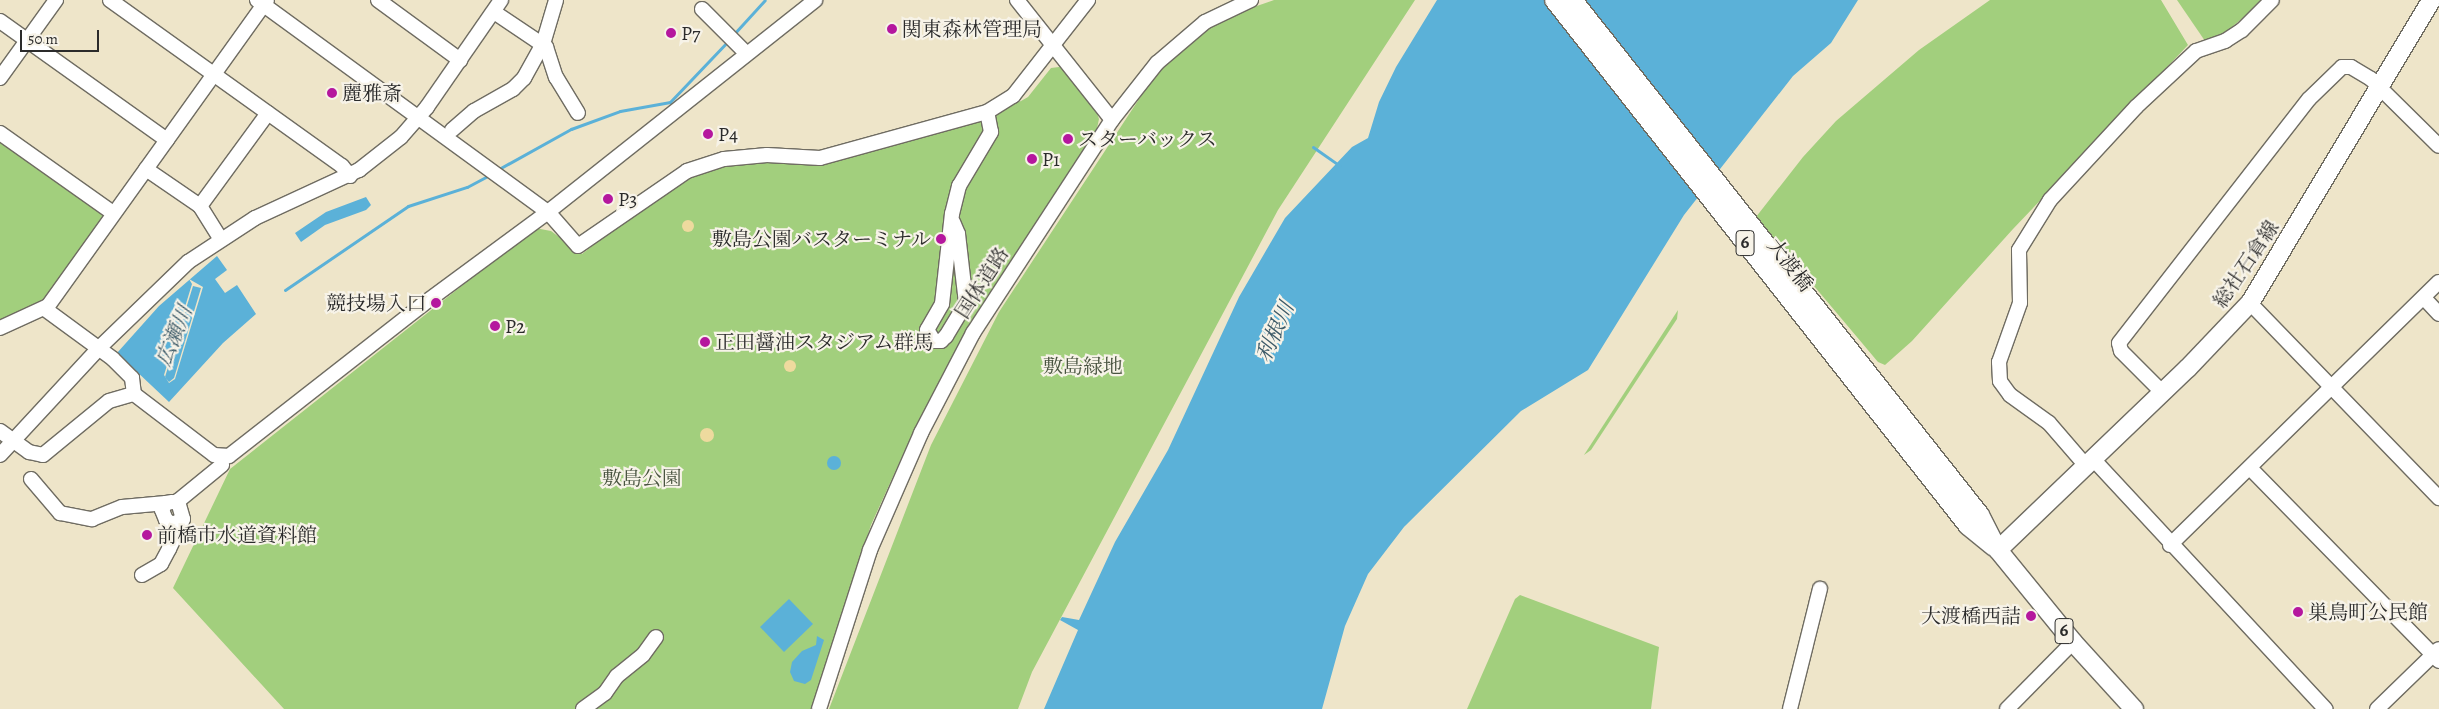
<!DOCTYPE html>
<html>
<head>
<meta charset="utf-8">
<style>
  body { margin:0 }
  #map { position:relative; width:2439px; height:709px; overflow:hidden; background:#eee5c9; font-family:Alegreya,"Noto Serif JP",serif }
  div>[style] { position:absolute }
  .green>* { inset:0; background:#a2cf7d }
  .sand>* { inset:0; background:#eeda9e }
  .round { border-radius:50% }
  .water>* { inset:0; background:#5bb1d8 }
  .pier>* { inset:0; background:#eee5c9 }
  .stream>* { height:3px; margin:-1.5px; padding:0 1.5px; transform-origin:1.5px; border-radius:1.5px; background:#5bb1d8 }
  .roads { filter:drop-shadow(1px 0 #6f6c62) drop-shadow(-1px 0 #6f6c62) drop-shadow(0 1px #6f6c62) drop-shadow(0 -1px #6f6c62) }
  .minor>* { height:14px; margin:-7px; padding:0 7px; transform-origin:7px; border-radius:7px; background:#fff }
  .major>* { height:18px; margin:-9px; padding:0 9px; transform-origin:9px; border-radius:9px; background:#fff }
  .dots>* { width:14px; height:14px; translate:-50% -50%; box-sizing:border-box; border:2px solid #f7f3e8; border-radius:50% }
  span { translate:-50% -50%; white-space:nowrap; text-align:center; line-height:1.15; -webkit-text-stroke:4.5px #f7f3e8; paint-order:stroke }
  .shield-label span { padding:1px 4px; background:#f7f3e8; border:1px solid; border-radius:4px; -webkit-text-stroke-width:0 }
  .shield-label { font-size:19px; color:#2b2b2b; font-weight:700 }
  .poi-label { font-size:20px; color:#2b2b2b }
  .left { translate:0 -50%; text-align:left }
  .right { translate:-100% -50%; text-align:right }
  .street-label { font-size:20px; color:#2b2b2b }
  .park-label { font-size:20px; color:#495440 }
  .water-label { font-size:21px; color:#3c5a68; font-style:italic }
  .scale { position:absolute; left:20px; top:30px; width:79px; height:22px; box-sizing:border-box; border:2px solid #2b2b2b; border-top:0; padding-left:6px; font-size:15px; line-height:18px; white-space:nowrap; color:#2b2b2b; -webkit-text-stroke:4px #f7f3e8; paint-order:stroke }
</style>
</head>
<body>
<div id="map">
  <div class="green">
    <i style="clip-path:polygon(1274px 0,1415px 0,1278px 210px,1032px 672px,1018px 709px,829px 709px,931px 445px,999px 312px,1145px 90px,1171px 58px,1201px 31px,1228px 16px)"></i>
    <i style="clip-path:polygon(1990px 0,2161px 0,2188px 45px,2013px 229px,1912px 341px,1885px 365px,1878px 362px,1756px 217px,1803px 157px,1836px 121px,1919px 50px)"></i>
    <i style="clip-path:polygon(2177px 0,2264px 0,2226px 32px,2205px 41px)"></i>
    <i style="clip-path:polygon(1059px 67px,1065px 68px,1095px 107px,1099px 119px,1096px 133px,986px 300px,906px 448px,871px 525px,812px 709px,284px 709px,173px 588px,230px 469px,535px 228px,551px 231px,582px 254px,662px 192px,701px 172px,722px 165px,748px 162px,836px 161px,868px 152px,973px 120px,1021px 101px,1028px 97px,1051px 68px)"></i>
    <i style="clip-path:polygon(0 138px,107px 213px,40px 304px,0 321px)"></i>
    <i style="clip-path:polygon(1678px 310px,1677px 319px,1591px 450px,1584px 455px)"></i>
    <i style="clip-path:polygon(1520px 595px,1659px 647px,1651px 709px,1467px 709px,1515px 599px)"></i>
  </div>
  <div class="sand">
    <i class="round" style="left:682px;top:220px;width:12px;height:12px"></i>
    <i class="round" style="left:784px;top:360px;width:12px;height:12px"></i>
    <i class="round" style="left:700px;top:428px;width:14px;height:14px"></i>
  </div>
  <div class="water">
    <i style="clip-path:polygon(1437px 0,1858px 0,1831px 43px,1793px 76px,1684px 215px,1588px 370px,1521px 411px,1404px 527px,1368px 574px,1345px 626px,1322px 709px,1044px 709px,1078px 630px,1060px 620px,1062px 617px,1079px 620px,1115px 542px,1168px 450px,1239px 297px,1285px 218px,1352px 147px,1368px 138px,1379px 102px,1396px 67px)"></i>
    <i style="clip-path:polygon(366px 197px,371px 205px,366px 210px,325px 225px,301px 242px,295px 233px,326px 212px)"></i>
    <i style="clip-path:polygon(217px 256px,227px 270px,215px 279px,225px 293px,237px 285px,256px 314px,223px 343px,169px 402px,117px 353px,159px 306px)"></i>
    <i class="round" style="left:827px;top:456px;width:14px;height:14px"></i>
    <i style="clip-path:polygon(789px 599px,813px 624px,784px 652px,760px 627px)"></i>
    <i style="clip-path:polygon(817px 636px,824px 640px,811px 680px,805px 684px,794px 681px,790px 672px,792px 662px,802px 651px,816px 645px)"></i>
  </div>
  <div class="pier">
    <i style="clip-path:polygon(evenodd,189px 279px,203px 287px,175px 379px,169px 383px,164px 375px,192px 284px,189px 279px,193px 286px,201px 288px,174px 378px,169px 382px,165px 377px,193px 286px)"></i>
  </div>
  <div class="stream">
    <i style="left:733px;top:35px;width:47px;rotate:-47.6deg"></i>
    <i style="left:1313px;top:147px;width:32px;rotate:35deg"></i>
    <i style="left:497px;top:170px;width:85px;rotate:-29deg"></i>
    <i style="left:571px;top:129px;width:52px;rotate:-20.2deg"></i>
    <i style="left:620px;top:111px;width:51px;rotate:-10.2deg"></i>
    <i style="left:670px;top:102px;width:86px;rotate:-46.4deg"></i>
    <i style="left:285px;top:290px;width:149px;rotate:-34.3deg"></i>
    <i style="left:408px;top:206px;width:62px;rotate:-17.9deg"></i>
    <i style="left:467px;top:187px;width:26px;rotate:-28deg"></i>
  </div>
  <div class="roads">
    <div class="minor">
      <i style="left:110px;top:0;width:285px;rotate:35.6deg"></i>
      <i style="left:342px;top:166px;width:13px;rotate:51deg"></i>
      <i style="left:257px;top:0;width:360px;rotate:36.1deg"></i>
      <i style="left:548px;top:212px;width:45px;rotate:48.6deg"></i>
      <i style="left:578px;top:246px;width:132px;rotate:-34.5deg"></i>
      <i style="left:687px;top:171px;width:39px;rotate:-18deg"></i>
      <i style="left:724px;top:159px;width:43px;rotate:-5.3deg"></i>
      <i style="left:767px;top:155px;width:53px;rotate:3.2deg"></i>
      <i style="left:820px;top:158px;width:173px;rotate:-15.4deg"></i>
      <i style="left:987px;top:112px;width:31px;rotate:-32deg"></i>
      <i style="left:1013px;top:96px;width:122px;rotate:-52deg"></i>
      <i style="left:378px;top:0;width:102px;rotate:36.2deg"></i>
      <i style="left:1017px;top:0;width:153px;rotate:51.6deg"></i>
      <i style="left:702px;top:9px;width:62px;rotate:45deg"></i>
      <i style="left:494px;top:12px;width:63px;rotate:33.9deg"></i>
      <i style="left:546px;top:47px;width:32px;rotate:72deg"></i>
      <i style="left:556px;top:77px;width:42px;rotate:58.6deg"></i>
      <i style="left:0;top:21px;width:205px;rotate:35.5deg"></i>
      <i style="left:0;top:78px;width:96px;rotate:-54.3deg"></i>
      <i style="left:452px;top:130px;width:29px;rotate:-41deg"></i>
      <i style="left:474px;top:111px;width:45px;rotate:-29.4deg"></i>
      <i style="left:513px;top:89px;width:16px;rotate:-45deg"></i>
      <i style="left:524px;top:78px;width:39px;rotate:-61deg"></i>
      <i style="left:543px;top:44px;width:46px;rotate:-73.5deg"></i>
      <i style="left:0;top:133px;width:138px;rotate:35.3deg"></i>
      <i style="left:146px;top:169px;width:65px;rotate:34.4deg"></i>
      <i style="left:200px;top:206px;width:38px;rotate:58deg"></i>
      <i style="left:200px;top:206px;width:115px;rotate:-53.8deg"></i>
      <i style="left:953px;top:222px;width:13px;rotate:67deg"></i>
      <i style="left:958px;top:234px;width:69px;rotate:83.4deg"></i>
      <i style="left:966px;top:303px;width:39px;rotate:121deg"></i>
      <i style="left:946px;top:336px;width:7px;rotate:135deg"></i>
      <i style="left:941px;top:341px;width:7px;rotate:180deg"></i>
      <i style="left:934px;top:341px;width:13px;rotate:-122deg"></i>
      <i style="left:927px;top:330px;width:30px;rotate:-60deg"></i>
      <i style="left:942px;top:304px;width:91px;rotate:-83.7deg"></i>
      <i style="left:952px;top:214px;width:29px;rotate:-76deg"></i>
      <i style="left:959px;top:186px;width:63px;rotate:-59.3deg"></i>
      <i style="left:991px;top:132px;width:20px;rotate:-101deg"></i>
      <i style="left:2424px;top:298px;width:22px;rotate:47deg"></i>
      <i style="left:2250px;top:303px;width:272px;rotate:45.9deg"></i>
      <i style="left:45px;top:309px;width:84px;rotate:36.3deg"></i>
      <i style="left:113px;top:359px;width:27px;rotate:45deg"></i>
      <i style="left:132px;top:378px;width:16px;rotate:83deg"></i>
      <i style="left:0;top:328px;width:53px;rotate:-24.6deg"></i>
      <i style="left:48px;top:306px;width:376px;rotate:-54.4deg"></i>
      <i style="left:2163px;top:393px;width:59px;rotate:-135deg"></i>
      <i style="left:2121px;top:351px;width:8px;rotate:-104deg"></i>
      <i style="left:2119px;top:343px;width:309px;rotate:-52.1deg"></i>
      <i style="left:2309px;top:99px;width:46px;rotate:-44.1deg"></i>
      <i style="left:2342px;top:67px;width:9px"></i>
      <i style="left:2351px;top:67px;width:23px;rotate:31deg"></i>
      <i style="left:2371px;top:79px;width:95px;rotate:44.6deg"></i>
      <i style="left:0;top:431px;width:36px;rotate:36deg"></i>
      <i style="left:29px;top:452px;width:14px;rotate:12deg"></i>
      <i style="left:43px;top:455px;width:85px;rotate:-39.3deg"></i>
      <i style="left:109px;top:401px;width:26px;rotate:-16deg"></i>
      <i style="left:134px;top:394px;width:101px;rotate:37.3deg"></i>
      <i style="left:214px;top:455px;width:15px;rotate:4deg"></i>
      <i style="left:229px;top:456px;width:245px;rotate:-38deg"></i>
      <i style="left:422px;top:305px;width:157px;rotate:-36.4deg"></i>
      <i style="left:548px;top:212px;width:341px;rotate:-38.4deg"></i>
      <i style="left:0;top:455px;width:146px;rotate:-47.2deg"></i>
      <i style="left:99px;top:348px;width:124px;rotate:-44deg"></i>
      <i style="left:188px;top:262px;width:80px;rotate:-33.3deg"></i>
      <i style="left:255px;top:218px;width:115px;rotate:-24.8deg"></i>
      <i style="left:359px;top:170px;width:53px;rotate:-38.2deg"></i>
      <i style="left:401px;top:137px;width:40px;rotate:-49deg"></i>
      <i style="left:427px;top:107px;width:130px;rotate:-55.3deg"></i>
      <i style="left:2094px;top:460px;width:340px;rotate:47.1deg"></i>
      <i style="left:2087px;top:467px;width:58px;rotate:-130.8deg"></i>
      <i style="left:2049px;top:423px;width:48px;rotate:-144.3deg"></i>
      <i style="left:2010px;top:395px;width:17px;rotate:-126deg"></i>
      <i style="left:2000px;top:381px;width:19px;rotate:-93deg"></i>
      <i style="left:1999px;top:362px;width:63px;rotate:-70.4deg"></i>
      <i style="left:2020px;top:303px;width:53px;rotate:-91.1deg"></i>
      <i style="left:2019px;top:250px;width:59px;rotate:-58.2deg"></i>
      <i style="left:2050px;top:200px;width:127px;rotate:-47.2deg"></i>
      <i style="left:2136px;top:107px;width:82px;rotate:-43deg"></i>
      <i style="left:2196px;top:51px;width:31px;rotate:-19deg"></i>
      <i style="left:2225px;top:41px;width:20px;rotate:-33deg"></i>
      <i style="left:2242px;top:30px;width:42px;rotate:-45deg"></i>
      <i style="left:2250px;top:468px;width:270px;rotate:45.6deg"></i>
      <i style="left:31px;top:479px;width:45px;rotate:49.5deg"></i>
      <i style="left:60px;top:513px;width:33px;rotate:11deg"></i>
      <i style="left:92px;top:519px;width:32px;rotate:-22deg"></i>
      <i style="left:122px;top:507px;width:44px;rotate:-5.2deg"></i>
      <i style="left:172px;top:502px;width:6px;rotate:171deg"></i>
      <i style="left:166px;top:503px;width:8px;rotate:120deg"></i>
      <i style="left:162px;top:510px;width:11px;rotate:68deg"></i>
      <i style="left:166px;top:520px;width:8px;rotate:30deg"></i>
      <i style="left:173px;top:524px;width:11px;rotate:-27deg"></i>
      <i style="left:2170px;top:545px;width:376px;rotate:-44.4deg"></i>
      <i style="left:142px;top:575px;width:22px;rotate:-30deg"></i>
      <i style="left:161px;top:564px;width:17px;rotate:-62deg"></i>
      <i style="left:169px;top:549px;width:33px;rotate:-65deg"></i>
      <i style="left:183px;top:519px;width:19px;rotate:-106deg"></i>
      <i style="left:178px;top:501px;width:57px;rotate:-39.3deg"></i>
      <i style="left:583px;top:709px;width:27px;rotate:-36deg"></i>
      <i style="left:605px;top:693px;width:21px;rotate:-55deg"></i>
      <i style="left:617px;top:676px;width:33px;rotate:-39deg"></i>
      <i style="left:643px;top:655px;width:22px;rotate:-54deg"></i>
      <i style="left:819px;top:709px;width:167px;rotate:-72.2deg"></i>
      <i style="left:870px;top:550px;width:128px;rotate:-66.4deg"></i>
      <i style="left:921px;top:433px;width:113px;rotate:-62.5deg"></i>
      <i style="left:973px;top:333px;width:254px;rotate:-56.9deg"></i>
      <i style="left:1112px;top:120px;width:73px;rotate:-51.7deg"></i>
      <i style="left:1157px;top:63px;width:63px;rotate:-40.5deg"></i>
      <i style="left:1205px;top:22px;width:51px;rotate:-25.6deg"></i>
      <i style="left:1790px;top:709px;width:124px;rotate:-76deg"></i>
      <i style="left:2007px;top:709px;width:94px;rotate:-45.4deg"></i>
      <i style="left:2377px;top:709px;width:86px;rotate:-44.1deg"></i>
    </div>
    <div class="major">
      <i style="left:1554px;top:0;width:669px;rotate:51.79deg"></i>
      <i style="left:1968px;top:526px;width:33px;rotate:39deg"></i>
      <i style="left:1573px;top:0;width:656px;rotate:51.68deg"></i>
      <i style="left:1980px;top:515px;width:39px;rotate:63deg"></i>
      <i style="left:1998px;top:550px;width:119px;rotate:50.8deg"></i>
      <i style="left:2073px;top:642px;width:91px;rotate:47.7deg"></i>
      <i style="left:1998px;top:550px;width:263px;rotate:-43.8deg"></i>
      <i style="left:2188px;top:368px;width:90px;rotate:-46.4deg"></i>
      <i style="left:2250px;top:303px;width:353px;rotate:-59.1deg"></i>
    </div>
  </div>
  <div class="dots">
    <i style="left:892px;top:29px;background:#b5179e"></i>
    <i style="left:671px;top:33px;background:#b5179e"></i>
    <i style="left:332px;top:93px;background:#b5179e"></i>
    <i style="left:708px;top:134px;background:#b5179e"></i>
    <i style="left:1068px;top:139px;background:#b5179e"></i>
    <i style="left:1032px;top:159px;background:#b5179e"></i>
    <i style="left:608px;top:199px;background:#b5179e"></i>
    <i style="left:941px;top:239px;background:#b5179e"></i>
    <i style="left:436px;top:303px;background:#b5179e"></i>
    <i style="left:495px;top:326px;background:#b5179e"></i>
    <i style="left:705px;top:342px;background:#b5179e"></i>
    <i style="left:147px;top:535px;background:#b5179e"></i>
    <i style="left:2298px;top:612px;background:#b5179e"></i>
    <i style="left:2031px;top:616px;background:#b5179e"></i>
  </div>
  <div class="shield-label">
    <span style="left:1745px;top:243px">6</span>
    <span style="left:2064px;top:631px">6</span>
  </div>
  <div class="poi-label">
    <span class="left" style="left:902px;top:29px">関東森林管理局</span>
    <span class="left" style="left:681px;top:33px">P7</span>
    <span class="left" style="left:342px;top:93px">麗雅斎</span>
    <span class="left" style="left:718px;top:134px">P4</span>
    <span class="left" style="left:1078px;top:139px">スターバックス</span>
    <span class="left" style="left:1042px;top:159px">P1</span>
    <span class="left" style="left:618px;top:199px">P3</span>
    <span class="right" style="left:931px;top:239px">敷島公園バスターミナル</span>
    <span class="right" style="left:426px;top:303px">競技場入口</span>
    <span class="left" style="left:505px;top:326px">P2</span>
    <span class="left" style="left:715px;top:342px">正田醤油スタジアム群馬</span>
    <span class="left" style="left:157px;top:535px">前橋市水道資料館</span>
    <span class="left" style="left:2308px;top:612px">巣鳥町公民館</span>
    <span class="right" style="left:2021px;top:616px">大渡橋西詰</span>
  </div>
  <div class="street-label">
    <span style="left:2246px;top:264px;rotate:-56deg">総社石倉線</span>
    <span style="left:1790px;top:265px;rotate:52deg">大渡橋</span>
    <span style="left:982px;top:283px;rotate:-57deg">国体道路</span>
  </div>
  <div class="park-label">
    <span style="left:1083px;top:366px">敷島緑地</span>
    <span style="left:642px;top:478px">敷島公園</span>
  </div>
  <div class="water-label">
    <span style="left:1275px;top:332px;rotate:-66deg">利根川</span>
    <span style="left:174px;top:336px;rotate:-68deg">広瀬川</span>
  </div>
  <div class="scale">50 m</div>
</div>
</body>
</html>
